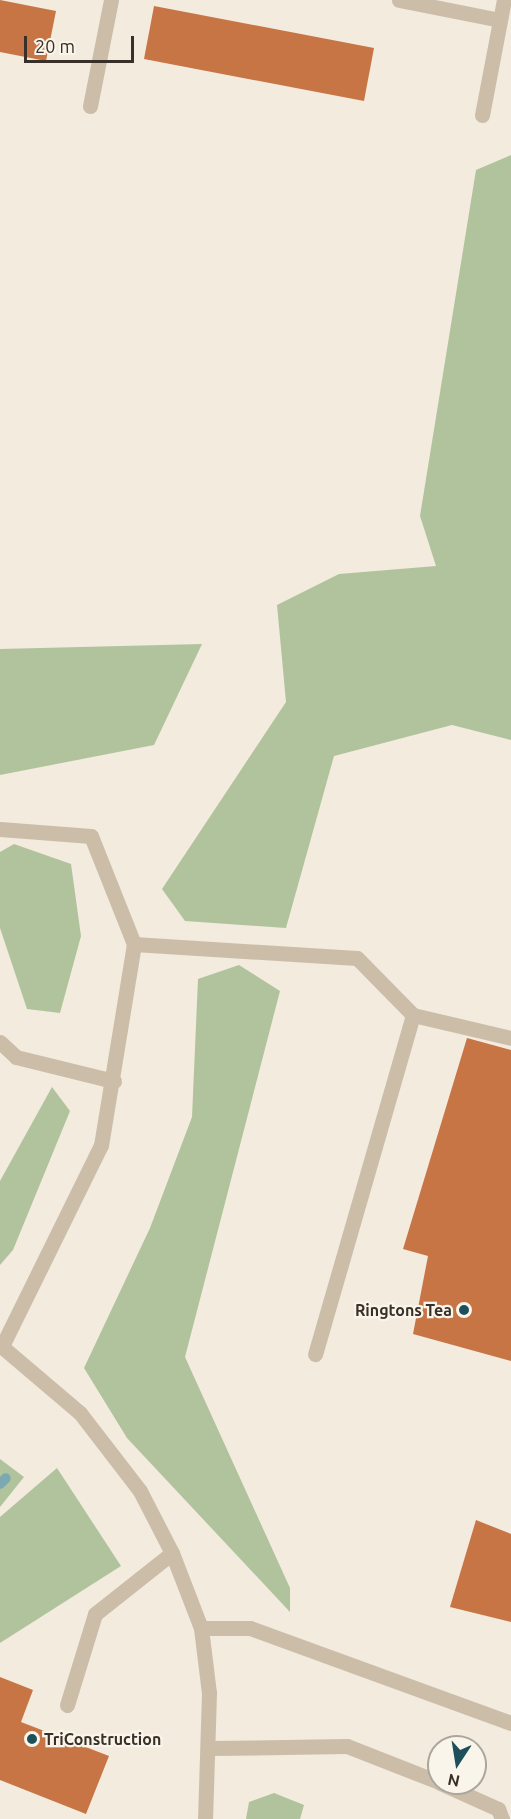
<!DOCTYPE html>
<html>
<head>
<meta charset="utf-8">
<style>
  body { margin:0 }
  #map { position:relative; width:511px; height:1819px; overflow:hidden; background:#f3ebdd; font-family:Ubuntu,sans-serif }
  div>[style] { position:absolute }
  .green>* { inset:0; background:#b1c39d }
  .stream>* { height:10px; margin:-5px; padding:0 5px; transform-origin:5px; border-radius:5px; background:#7ca8b1 }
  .building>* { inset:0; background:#c87546 }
  .lane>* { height:15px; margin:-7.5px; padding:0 7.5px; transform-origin:7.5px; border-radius:7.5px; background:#ccbda9 }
  .street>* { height:15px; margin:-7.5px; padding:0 7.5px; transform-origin:7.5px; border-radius:7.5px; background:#ccbda9 }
  .dots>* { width:16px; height:16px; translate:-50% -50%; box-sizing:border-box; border:3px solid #faf5ea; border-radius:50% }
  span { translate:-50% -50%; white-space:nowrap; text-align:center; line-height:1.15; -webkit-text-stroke:4.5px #faf5ea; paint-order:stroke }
  .poi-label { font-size:16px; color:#383029; font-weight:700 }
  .right { translate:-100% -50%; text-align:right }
  .left { translate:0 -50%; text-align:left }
  .north { position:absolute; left:427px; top:1735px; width:60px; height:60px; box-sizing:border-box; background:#faf5ea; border:2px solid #aca69d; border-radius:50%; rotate:192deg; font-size:16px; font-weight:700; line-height:24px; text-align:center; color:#383029 }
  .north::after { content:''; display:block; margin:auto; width:21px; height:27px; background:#1d505b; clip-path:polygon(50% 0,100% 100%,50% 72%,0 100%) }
  .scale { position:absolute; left:24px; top:36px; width:110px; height:27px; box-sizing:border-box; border:3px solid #383029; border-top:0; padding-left:8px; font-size:18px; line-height:21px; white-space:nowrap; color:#383029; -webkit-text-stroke:4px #faf5ea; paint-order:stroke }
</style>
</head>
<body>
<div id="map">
  <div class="green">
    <i style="clip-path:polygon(511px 155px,511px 740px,452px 725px,334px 756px,286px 928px,185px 921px,162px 889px,286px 702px,277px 605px,339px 574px,436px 566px,420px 516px,476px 170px)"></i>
    <i style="clip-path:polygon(202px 644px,154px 745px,0 775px,0 649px)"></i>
    <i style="clip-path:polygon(14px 844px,71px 864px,81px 936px,60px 1013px,27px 1009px,0 928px,0 852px)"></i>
    <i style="clip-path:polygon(239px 965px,280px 991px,185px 1357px,290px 1588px,290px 1612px,127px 1438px,84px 1368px,150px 1228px,192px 1117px,198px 979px)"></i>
    <i style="clip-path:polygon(52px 1087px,70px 1111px,13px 1250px,0 1265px,0 1181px)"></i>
    <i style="clip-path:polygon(0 1459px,24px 1477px,0 1507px)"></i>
    <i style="clip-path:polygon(57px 1468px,121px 1566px,0 1643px,0 1517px)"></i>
    <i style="clip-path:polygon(274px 1793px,304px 1805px,300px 1819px,246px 1819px,249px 1802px)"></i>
  </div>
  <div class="stream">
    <i style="left:0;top:1484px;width:8px;rotate:-45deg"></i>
  </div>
  <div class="building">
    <i style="clip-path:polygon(0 0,56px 11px,46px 61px,0 52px)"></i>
    <i style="clip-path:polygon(154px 6px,374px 48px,364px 101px,144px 59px)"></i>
    <i style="clip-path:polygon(467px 1038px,511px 1050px,511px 1361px,413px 1334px,428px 1256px,403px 1249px)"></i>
    <i style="clip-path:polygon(476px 1520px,511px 1534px,511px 1622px,450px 1607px)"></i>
    <i style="clip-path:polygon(0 1677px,33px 1690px,21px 1722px,109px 1756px,86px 1814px,0 1780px)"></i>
  </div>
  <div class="lane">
    <i style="left:0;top:829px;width:91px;rotate:4.4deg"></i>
    <i style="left:91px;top:836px;width:116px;rotate:68.3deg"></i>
    <i style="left:134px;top:944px;width:204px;rotate:99.3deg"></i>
    <i style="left:101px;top:1145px;width:224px;rotate:116.2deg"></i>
    <i style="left:134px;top:944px;width:223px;rotate:3.6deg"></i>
    <i style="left:357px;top:958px;width:80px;rotate:45.5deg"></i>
    <i style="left:413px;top:1015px;width:353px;rotate:106.1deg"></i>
    <i style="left:413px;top:1015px;width:101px;rotate:13.2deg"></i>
    <i style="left:0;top:1042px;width:22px;rotate:43deg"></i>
    <i style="left:16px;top:1057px;width:101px;rotate:13.8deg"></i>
    <i style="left:201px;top:1628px;width:49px"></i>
    <i style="left:250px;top:1628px;width:278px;rotate:20deg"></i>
    <i style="left:67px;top:1705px;width:95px;rotate:-72.9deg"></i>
    <i style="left:95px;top:1614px;width:98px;rotate:-38.4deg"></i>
    <i style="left:211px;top:1748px;width:136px;rotate:-0.8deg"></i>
    <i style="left:347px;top:1746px;width:99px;rotate:21.4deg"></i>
    <i style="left:440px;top:1783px;width:64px;rotate:24.1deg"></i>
    <i style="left:498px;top:1809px;width:11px;rotate:68deg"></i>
  </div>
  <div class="street">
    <i style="left:399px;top:0;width:103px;rotate:11.2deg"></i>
    <i style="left:90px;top:106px;width:108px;rotate:-78.8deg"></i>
    <i style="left:482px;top:115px;width:117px;rotate:-79.2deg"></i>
    <i style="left:0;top:1345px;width:105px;rotate:40.4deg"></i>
    <i style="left:80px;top:1413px;width:98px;rotate:52.4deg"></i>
    <i style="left:140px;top:1491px;width:70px;rotate:62.7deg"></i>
    <i style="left:172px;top:1553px;width:80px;rotate:68.9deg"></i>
    <i style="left:201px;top:1628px;width:65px;rotate:83deg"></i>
    <i style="left:209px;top:1693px;width:126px;rotate:91.8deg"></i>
  </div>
  <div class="dots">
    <i style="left:464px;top:1310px;background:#1d505b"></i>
    <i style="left:32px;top:1739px;background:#1d505b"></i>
  </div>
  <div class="poi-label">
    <span class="right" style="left:452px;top:1310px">Ringtons Tea</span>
    <span class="left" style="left:44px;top:1739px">TriConstruction</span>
  </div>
  <div class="north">N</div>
  <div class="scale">20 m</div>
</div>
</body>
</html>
